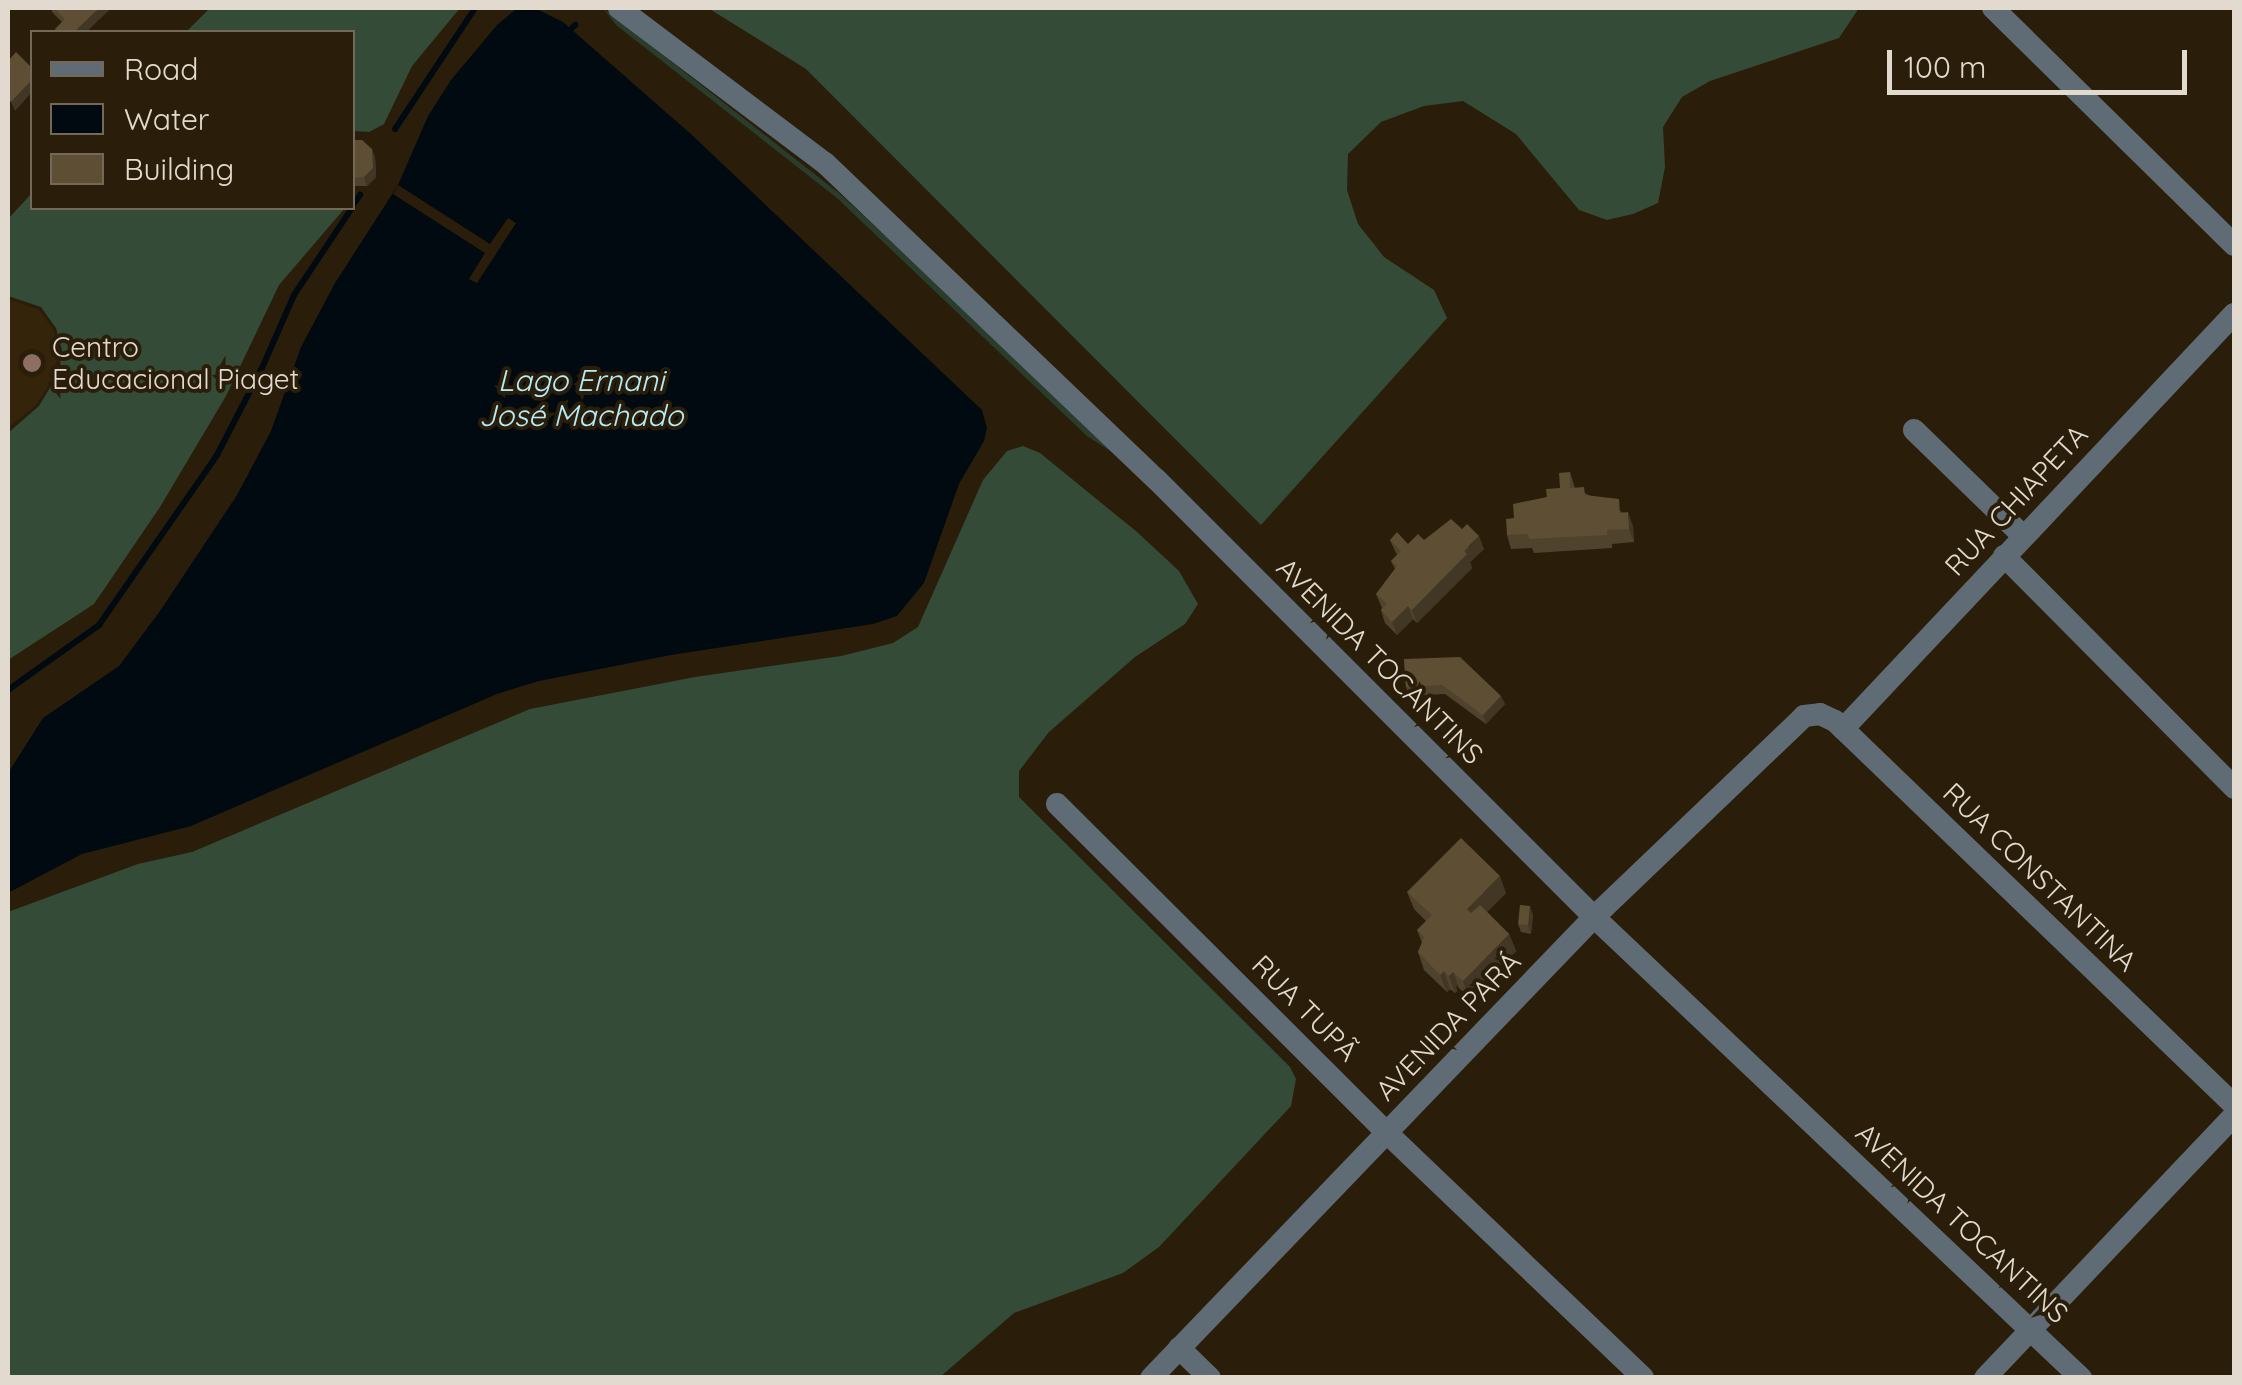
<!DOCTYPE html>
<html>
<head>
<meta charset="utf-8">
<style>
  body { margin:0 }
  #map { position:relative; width:2242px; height:1385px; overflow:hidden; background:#2a1e0a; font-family:Quicksand,sans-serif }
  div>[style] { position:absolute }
  .built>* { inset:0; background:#34250a }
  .green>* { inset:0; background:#2a3d2c }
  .forest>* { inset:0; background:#344b37 }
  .water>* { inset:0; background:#000a10 }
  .pier>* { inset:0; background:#2a1e0a }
  .stream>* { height:6px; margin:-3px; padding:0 3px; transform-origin:3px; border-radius:3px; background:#000a10 }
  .minor>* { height:22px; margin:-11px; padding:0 11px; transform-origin:11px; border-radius:11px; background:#606c75 }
  .wall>* { inset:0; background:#50432d }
  .shaded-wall>* { inset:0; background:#413724 }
  .building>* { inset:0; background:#5d4e34 }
  .dots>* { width:28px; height:28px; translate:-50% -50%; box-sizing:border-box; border:5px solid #2a1e0a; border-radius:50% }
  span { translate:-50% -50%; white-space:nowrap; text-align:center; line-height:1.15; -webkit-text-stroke:8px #2a1e0a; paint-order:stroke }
  .poi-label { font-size:28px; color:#e2dace }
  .left { translate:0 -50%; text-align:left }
  .street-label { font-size:28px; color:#e2dace }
  .water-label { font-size:30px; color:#b5ecfb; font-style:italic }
  .frame { position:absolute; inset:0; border:10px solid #e2dace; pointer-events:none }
  .legend { position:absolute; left:30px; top:30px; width:325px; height:180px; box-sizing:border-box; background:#2a1e0a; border:2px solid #746958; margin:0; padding:12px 18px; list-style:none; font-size:30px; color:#e2dace }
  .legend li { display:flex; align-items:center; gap:20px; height:50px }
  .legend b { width:50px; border:2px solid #746958 }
  .scale { position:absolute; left:1887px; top:50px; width:300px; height:45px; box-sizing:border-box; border:5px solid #e2dace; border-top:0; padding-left:12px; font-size:30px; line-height:35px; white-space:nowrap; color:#e2dace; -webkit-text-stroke:8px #2a1e0a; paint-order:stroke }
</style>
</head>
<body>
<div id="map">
  <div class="built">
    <i style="clip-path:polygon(8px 299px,39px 310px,53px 329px,60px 350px,54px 376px,36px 405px,8px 428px)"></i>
  </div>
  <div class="green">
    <i style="clip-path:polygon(603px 8px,840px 194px,1049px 387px,1112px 452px,1087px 436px,837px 198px,616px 25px)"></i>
  </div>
  <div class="forest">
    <i style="clip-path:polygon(210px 8px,460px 8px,412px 66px,384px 124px,369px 132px,353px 131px,352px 32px,186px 32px)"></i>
    <i style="clip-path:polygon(708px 8px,1859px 8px,1839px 38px,1710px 81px,1682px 97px,1663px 127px,1665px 167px,1658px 203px,1633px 214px,1607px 220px,1579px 210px,1516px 134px,1463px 101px,1424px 106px,1381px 122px,1348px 154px,1347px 190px,1358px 224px,1384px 257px,1434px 290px,1447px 318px,1261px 525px,806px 69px)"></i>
    <i style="clip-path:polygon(32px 193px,32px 208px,345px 208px,279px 285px,226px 396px,160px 507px,94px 604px,8px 660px,8px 433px,39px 406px,57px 376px,62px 350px,56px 328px,41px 307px,8px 296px,8px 219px)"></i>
    <i style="clip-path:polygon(1023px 446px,1040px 453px,1137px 532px,1179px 571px,1198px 604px,1185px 624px,1135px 657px,1049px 732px,1019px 771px,1019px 797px,1290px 1067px,1296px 1079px,1291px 1106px,1159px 1247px,1123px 1273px,1014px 1313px,940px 1377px,8px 1377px,8px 912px,138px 864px,192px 852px,530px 709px,695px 677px,841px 656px,893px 643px,918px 627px,983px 480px,1007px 451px)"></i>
  </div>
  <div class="water">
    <i style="clip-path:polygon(535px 8px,563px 22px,692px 135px,982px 410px,987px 428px,984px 441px,959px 484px,924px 583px,897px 616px,873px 624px,671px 655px,539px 681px,497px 694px,191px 826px,82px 854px,8px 893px,8px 773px,43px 718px,119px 666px,160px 611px,237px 495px,271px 431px,301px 347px,335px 283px,398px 185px,428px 116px,451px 80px,497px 25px,515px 10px)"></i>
  </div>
  <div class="pier">
    <i style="clip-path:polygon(398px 185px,490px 244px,508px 218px,516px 223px,477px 283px,469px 279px,485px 253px,393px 194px)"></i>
  </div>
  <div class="stream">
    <i style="left:571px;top:29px;width:6px;rotate:-45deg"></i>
    <i style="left:395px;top:129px;width:145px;rotate:-56.5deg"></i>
    <i style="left:352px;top:206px;width:14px;rotate:-54deg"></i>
    <i style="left:8px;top:690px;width:112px;rotate:-35.5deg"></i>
    <i style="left:99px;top:625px;width:207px;rotate:-55.2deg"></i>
    <i style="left:217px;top:455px;width:98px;rotate:-62.7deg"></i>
    <i style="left:262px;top:368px;width:80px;rotate:-66.3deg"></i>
    <i style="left:294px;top:295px;width:105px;rotate:-56.3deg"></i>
  </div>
  <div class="minor">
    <i style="left:619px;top:8px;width:258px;rotate:37deg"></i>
    <i style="left:825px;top:163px;width:459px;rotate:43.7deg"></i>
    <i style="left:1157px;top:480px;width:618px;rotate:45deg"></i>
    <i style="left:1594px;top:917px;width:671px;rotate:43.43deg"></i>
    <i style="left:1993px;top:8px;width:338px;rotate:44.5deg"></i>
    <i style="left:1914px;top:430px;width:152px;rotate:44.2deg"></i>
    <i style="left:2004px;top:556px;width:327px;rotate:45.2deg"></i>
    <i style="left:1843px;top:729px;width:570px;rotate:-46.71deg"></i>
    <i style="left:1057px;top:804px;width:466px;rotate:44.9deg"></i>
    <i style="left:1387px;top:1133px;width:354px;rotate:43.7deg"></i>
    <i style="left:1179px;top:1348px;width:43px;rotate:44.1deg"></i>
    <i style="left:1151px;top:1378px;width:639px;rotate:-46.14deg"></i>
    <i style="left:1594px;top:917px;width:291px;rotate:-43.7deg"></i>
    <i style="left:1804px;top:716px;width:16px;rotate:-7deg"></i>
    <i style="left:1820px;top:714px;width:17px;rotate:25deg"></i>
    <i style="left:1835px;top:721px;width:554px;rotate:43.9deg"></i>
    <i style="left:1985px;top:1378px;width:361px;rotate:-46.5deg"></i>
  </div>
  <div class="wall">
    <i style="clip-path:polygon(51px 8px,109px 8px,110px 9px,86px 32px,56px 32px,55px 29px,62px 22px,52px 12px)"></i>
    <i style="clip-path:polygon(352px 140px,375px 157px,376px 177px,367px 186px,352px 186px)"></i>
    <i style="clip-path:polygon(1570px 472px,1575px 488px,1624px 513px,1633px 526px,1634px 542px,1612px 544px,1612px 548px,1534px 553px,1532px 548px,1511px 549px,1507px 535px,1514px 518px,1560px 488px)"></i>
    <i style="clip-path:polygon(1390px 540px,1408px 544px,1424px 540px,1484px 549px,1470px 562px,1472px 568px,1417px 623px,1413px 619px,1397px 635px,1385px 623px,1381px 610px,1382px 608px,1376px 594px,1395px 569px,1391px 561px,1397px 555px)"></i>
    <i style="clip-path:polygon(1404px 659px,1505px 704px,1486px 724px,1445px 694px,1409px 696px,1406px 687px)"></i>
    <i style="clip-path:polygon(1407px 892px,1506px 893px,1487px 912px,1509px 934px,1516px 951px,1469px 998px,1460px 989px,1455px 993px,1450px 989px,1447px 992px,1424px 970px,1418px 952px,1422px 943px,1417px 930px,1426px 921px,1414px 909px)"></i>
    <i style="clip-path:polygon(1533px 915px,1531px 934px,1521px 932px,1518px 924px)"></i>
  </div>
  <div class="shaded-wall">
    <i style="clip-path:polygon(99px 8px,110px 9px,86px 32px,74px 32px)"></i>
    <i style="clip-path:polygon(32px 80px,32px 92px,15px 111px,11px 102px)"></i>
    <i style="clip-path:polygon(372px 149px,375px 157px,376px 177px,367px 186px,364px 177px)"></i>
    <i style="clip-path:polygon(1628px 512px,1633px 526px,1634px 542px,1629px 529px)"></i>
    <i style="clip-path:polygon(1479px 536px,1484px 549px,1470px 562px,1472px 568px,1417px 623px,1412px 610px)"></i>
    <i style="clip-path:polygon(1408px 606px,1413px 619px,1397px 635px,1392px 622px)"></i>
    <i style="clip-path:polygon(1501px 696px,1505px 704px,1486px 724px,1483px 715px)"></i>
    <i style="clip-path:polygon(1500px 876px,1506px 893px,1473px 926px,1467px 909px)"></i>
    <i style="clip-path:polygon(1530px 906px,1533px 915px,1531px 934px,1528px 925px)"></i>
    <i style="clip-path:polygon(1509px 934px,1516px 951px,1469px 998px,1463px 981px)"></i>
    <i style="clip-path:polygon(1444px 971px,1450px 989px,1447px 992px,1440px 975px)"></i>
    <i style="clip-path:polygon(1453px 972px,1460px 989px,1455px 993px,1449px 976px)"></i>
  </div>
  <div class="building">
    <i style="clip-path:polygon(54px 8px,99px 8px,74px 32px,59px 32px,55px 29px,65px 19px)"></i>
    <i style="clip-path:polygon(16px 52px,32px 68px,32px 80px,11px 102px,8px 99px,8px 61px)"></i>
    <i style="clip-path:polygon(352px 140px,362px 140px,372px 149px,373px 168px,364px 177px,352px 178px)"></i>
    <i style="clip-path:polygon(1570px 472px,1570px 488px,1584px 487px,1585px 495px,1619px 499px,1620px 513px,1628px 512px,1629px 529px,1607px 530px,1607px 535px,1529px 539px,1528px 534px,1507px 535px,1506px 519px,1514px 518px,1513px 504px,1547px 497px,1546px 489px,1560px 488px,1559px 473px)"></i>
    <i style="clip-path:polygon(1451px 519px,1462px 529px,1467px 524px,1479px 536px,1464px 551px,1467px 554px,1412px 610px,1408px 606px,1392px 622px,1381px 610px,1387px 604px,1376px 594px,1397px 566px,1391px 561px,1401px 551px,1390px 540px,1397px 532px,1408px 544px,1418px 534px,1424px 540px)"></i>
    <i style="clip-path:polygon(1460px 657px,1501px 696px,1483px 715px,1442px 685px,1406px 687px,1404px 659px)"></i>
    <i style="clip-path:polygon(1461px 838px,1500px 876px,1467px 909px,1471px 913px,1480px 905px,1509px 934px,1463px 981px,1453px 972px,1449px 976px,1444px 971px,1440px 975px,1418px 952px,1424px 937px,1417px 930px,1432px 915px,1407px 892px)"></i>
    <i style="clip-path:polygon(1520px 905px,1530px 906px,1528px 925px,1518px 924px)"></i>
  </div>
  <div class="dots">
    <i style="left:32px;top:363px;background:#8d6e63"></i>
  </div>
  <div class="poi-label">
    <span class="left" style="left:52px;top:363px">Centro<br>Educacional Piaget</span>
  </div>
  <div class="street-label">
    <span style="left:2016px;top:500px;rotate:-47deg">RUA CHIAPETA</span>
    <span style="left:1380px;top:661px;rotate:45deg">AVENIDA TOCANTINS</span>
    <span style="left:2040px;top:877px;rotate:44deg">RUA CONSTANTINA</span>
    <span style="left:1305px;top:1008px;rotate:45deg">RUA TUPÃ</span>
    <span style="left:1448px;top:1026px;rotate:-46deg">AVENIDA PARÁ</span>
    <span style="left:1962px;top:1223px;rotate:43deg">AVENIDA TOCANTINS</span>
  </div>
  <div class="water-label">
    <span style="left:581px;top:397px">Lago Ernani<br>José Machado</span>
  </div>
  <div class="frame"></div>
  <ul class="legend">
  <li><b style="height:12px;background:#606c75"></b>Road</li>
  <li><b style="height:28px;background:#000a10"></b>Water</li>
  <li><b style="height:28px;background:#5d4e34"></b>Building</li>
  </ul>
  <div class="scale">100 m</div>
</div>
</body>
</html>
